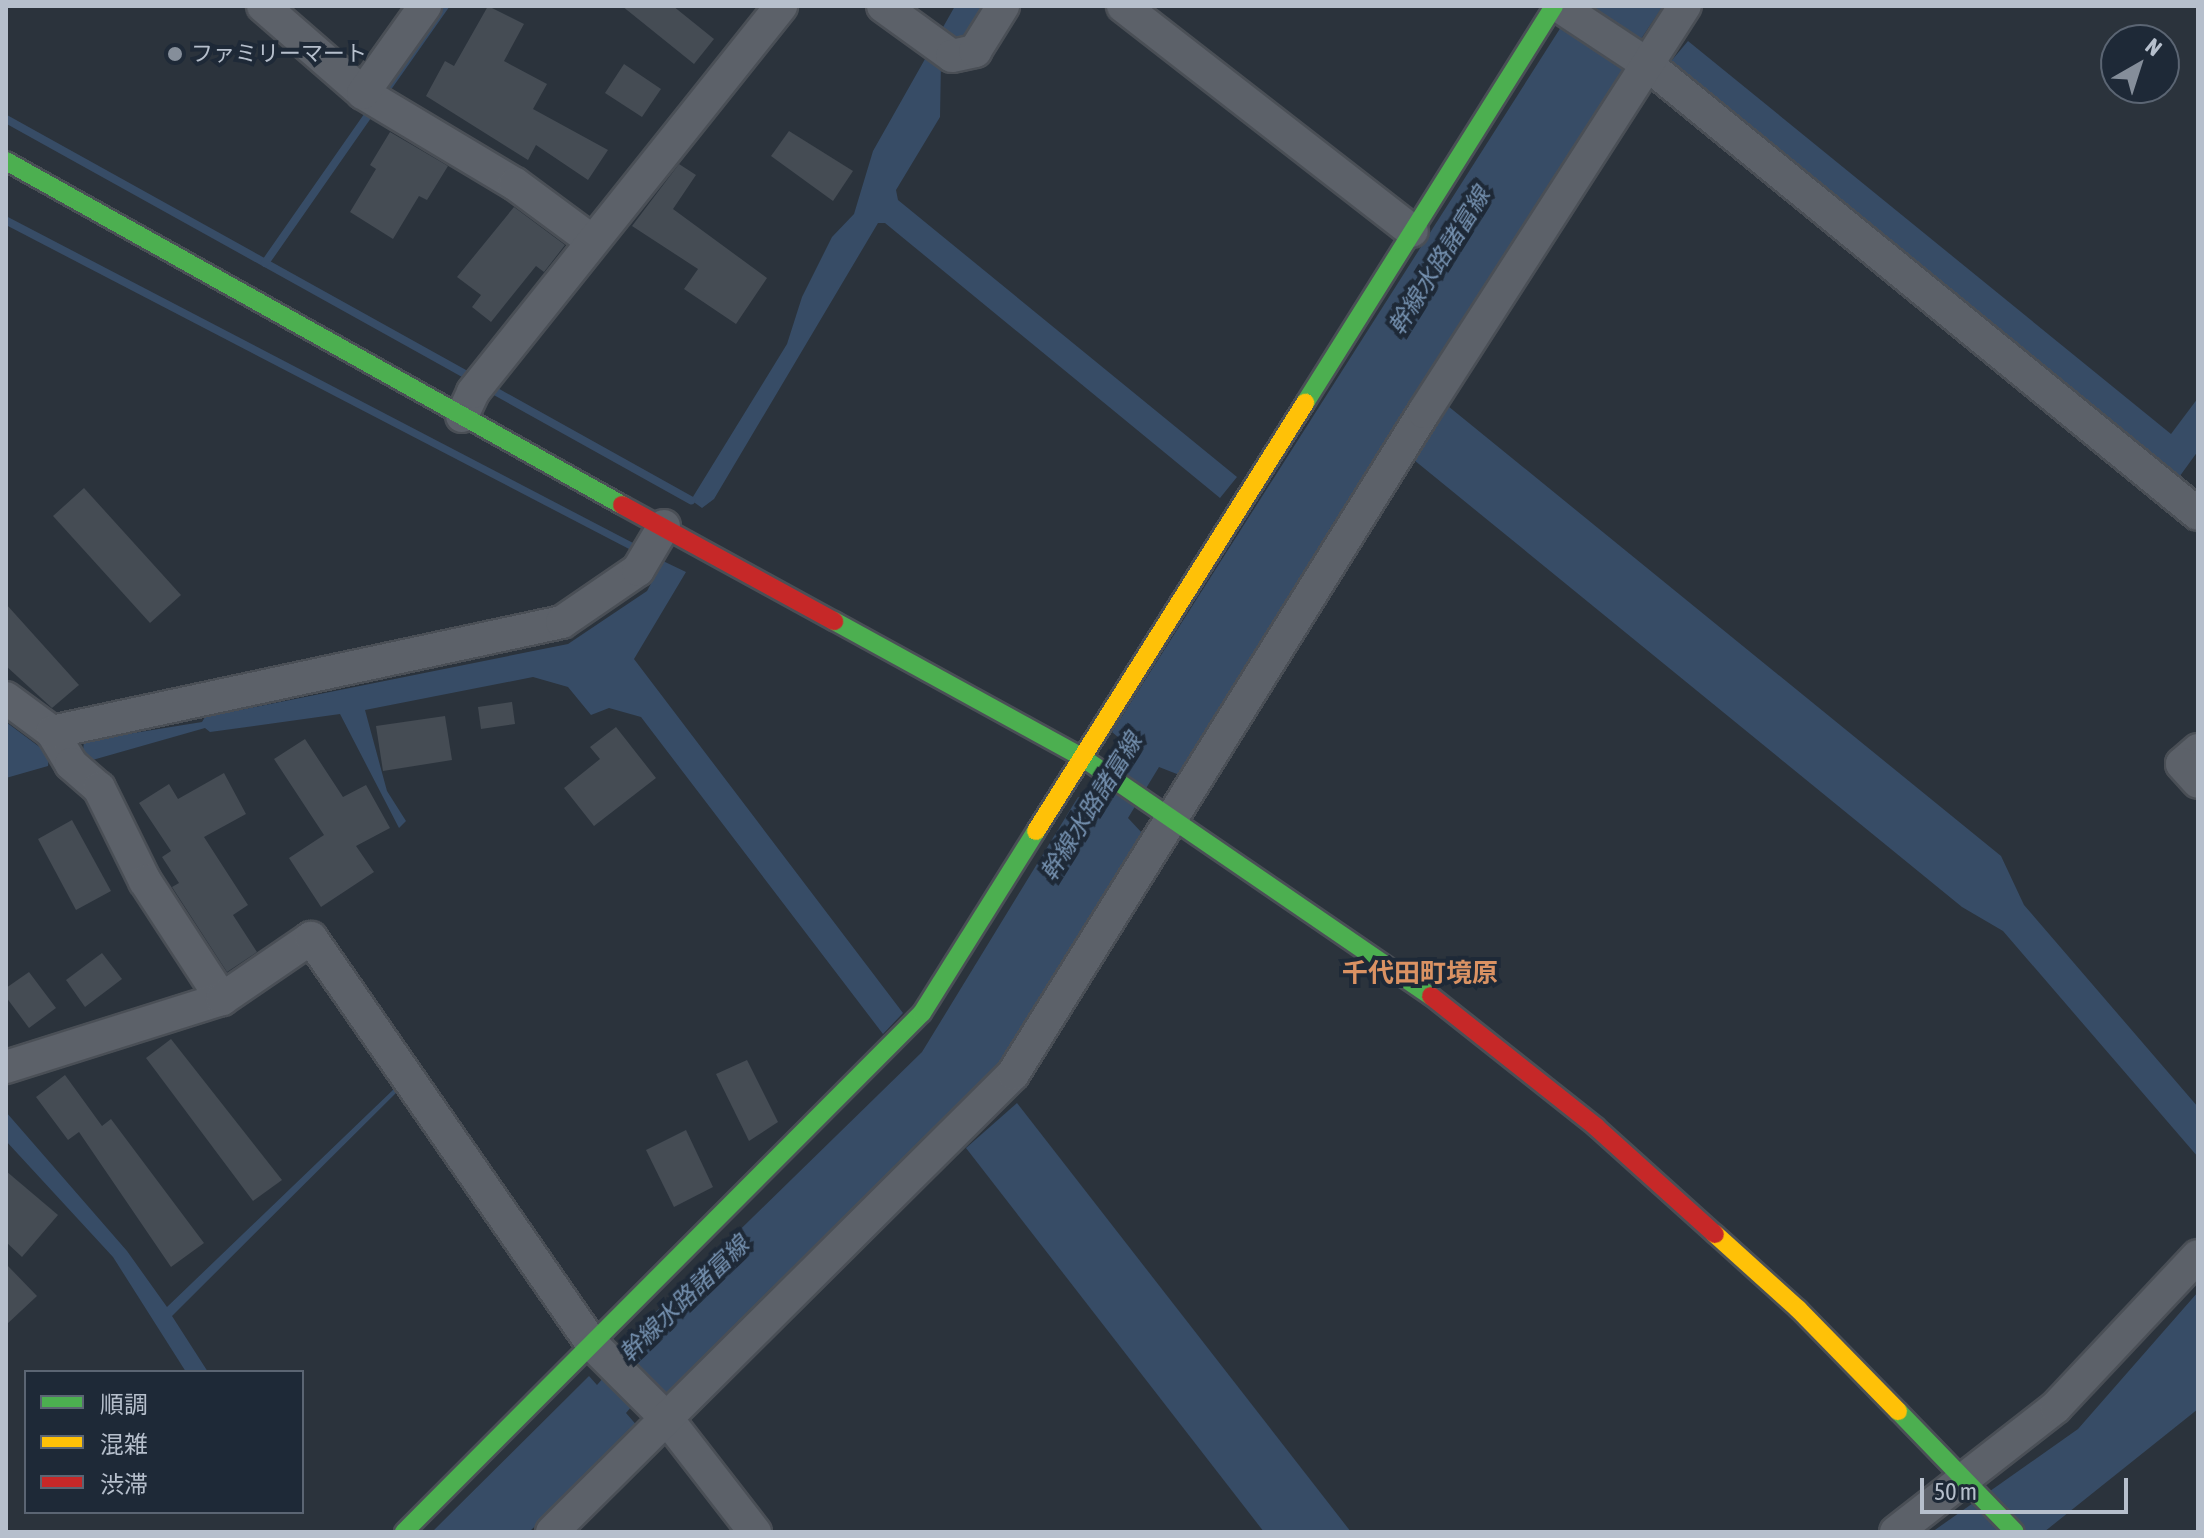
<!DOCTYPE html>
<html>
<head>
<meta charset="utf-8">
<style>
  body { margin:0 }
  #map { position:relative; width:2204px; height:1538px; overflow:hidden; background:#2b333c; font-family:"Asap Condensed","Noto Sans JP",sans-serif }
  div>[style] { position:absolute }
  .water>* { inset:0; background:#374c66 }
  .stream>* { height:8px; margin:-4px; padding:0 4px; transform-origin:4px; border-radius:4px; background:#374c66 }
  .building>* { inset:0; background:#454c54 }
  .roads { filter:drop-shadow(2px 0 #4a4f56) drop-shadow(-2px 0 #4a4f56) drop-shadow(0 2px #4a4f56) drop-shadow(0 -2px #4a4f56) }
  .street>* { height:32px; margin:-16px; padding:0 16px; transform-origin:16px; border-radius:16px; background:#5c6169 }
  .fast>* { height:18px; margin:-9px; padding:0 9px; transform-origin:9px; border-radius:9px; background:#4caf50 }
  .slow>* { height:18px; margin:-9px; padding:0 9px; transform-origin:9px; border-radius:9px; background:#ffc107 }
  .jam>* { height:18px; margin:-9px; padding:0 9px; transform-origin:9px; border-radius:9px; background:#c62828 }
  .dots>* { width:22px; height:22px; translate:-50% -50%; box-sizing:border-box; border:4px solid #1e2937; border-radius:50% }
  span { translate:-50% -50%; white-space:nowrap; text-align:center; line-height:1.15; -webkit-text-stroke:8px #1e2937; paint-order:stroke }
  .poi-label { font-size:22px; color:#b6bfcc }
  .left { translate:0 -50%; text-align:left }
  .water-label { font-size:24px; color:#7591b0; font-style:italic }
  .quarter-label { font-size:26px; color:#da9263; font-weight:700 }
  .frame { position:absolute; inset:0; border:8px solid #b6bfcc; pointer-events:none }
  .legend { position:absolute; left:24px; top:1370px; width:280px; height:144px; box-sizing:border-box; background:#1e2937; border:2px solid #5b6573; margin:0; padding:10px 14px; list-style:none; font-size:24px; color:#b6bfcc }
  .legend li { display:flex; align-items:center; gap:16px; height:40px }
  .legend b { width:40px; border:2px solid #5b6573 }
  .north { position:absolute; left:2100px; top:24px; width:80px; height:80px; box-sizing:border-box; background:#1e2937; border:2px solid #5b6573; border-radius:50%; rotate:39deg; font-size:22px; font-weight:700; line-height:32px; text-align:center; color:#b6bfcc }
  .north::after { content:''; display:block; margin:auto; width:28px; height:36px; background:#858e9a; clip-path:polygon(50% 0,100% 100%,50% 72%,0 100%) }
  .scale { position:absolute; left:1920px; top:1478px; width:208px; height:36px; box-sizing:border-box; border:4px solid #b6bfcc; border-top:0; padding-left:10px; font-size:24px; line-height:28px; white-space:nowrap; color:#b6bfcc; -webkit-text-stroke:6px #1e2937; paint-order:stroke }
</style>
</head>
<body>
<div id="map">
  <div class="water">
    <i style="clip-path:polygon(955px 6px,987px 6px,941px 62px,940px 117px,896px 190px,898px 200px,1237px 477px,1220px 498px,885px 223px,878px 223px,714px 499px,702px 508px,691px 500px,787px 344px,802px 297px,832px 237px,854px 214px,873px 151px)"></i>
    <i style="clip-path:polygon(1587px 6px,1663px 6px,1641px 39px,1623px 29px,1606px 56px,1625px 69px,1332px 525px,1182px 776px,1159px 767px,1128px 818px,1143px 834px,997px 1067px,668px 1397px,657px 1385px,653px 1390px,629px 1363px,637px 1356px,624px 1343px,922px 1052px,1078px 797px,1100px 800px,1132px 749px,1112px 732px,1561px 27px)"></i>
    <i style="clip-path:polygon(1688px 41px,2171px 434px,2198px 398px,2198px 451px,2177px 480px,1667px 66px)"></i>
    <i style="clip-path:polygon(6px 216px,635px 544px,631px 550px,6px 225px)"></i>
    <i style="clip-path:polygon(1448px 406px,2001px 856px,2024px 905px,2198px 1107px,2198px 1157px,2003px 931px,1962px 907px,1414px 460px)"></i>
    <i style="clip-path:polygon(663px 561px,686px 572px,634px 659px,903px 1013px,883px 1034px,641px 717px,609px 708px,591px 715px,568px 687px,533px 677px,365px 710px,387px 791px,406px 821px,399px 828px,340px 714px,210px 732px,205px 728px,89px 761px,83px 751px,84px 741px,202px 722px,205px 717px,568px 644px,647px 591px)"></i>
    <i style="clip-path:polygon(6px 722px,49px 754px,48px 766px,6px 778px)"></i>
    <i style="clip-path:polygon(395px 1088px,397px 1092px,172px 1316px,208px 1372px,186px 1372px,113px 1257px,6px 1141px,6px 1112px,127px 1251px,167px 1307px)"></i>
    <i style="clip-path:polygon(1017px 1103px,1351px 1532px,1264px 1532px,966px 1148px)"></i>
    <i style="clip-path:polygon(2198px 1292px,2198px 1409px,2044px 1532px,1932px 1532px,2078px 1429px)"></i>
    <i style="clip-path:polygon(589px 1376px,597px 1385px,604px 1377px,632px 1406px,626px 1413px,639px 1428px,529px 1532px,432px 1532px)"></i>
  </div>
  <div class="stream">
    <i style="left:381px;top:97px;width:111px;rotate:-54.9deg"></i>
    <i style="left:6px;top:119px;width:525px;rotate:29.05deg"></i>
    <i style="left:265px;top:263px;width:189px;rotate:-55.1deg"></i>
    <i style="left:493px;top:390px;width:227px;rotate:29.1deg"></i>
  </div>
  <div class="building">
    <i style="clip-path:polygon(488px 6px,524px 24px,504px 61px,547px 84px,533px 109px,608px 150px,588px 180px,536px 145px,528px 160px,426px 96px,445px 61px,454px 66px)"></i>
    <i style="clip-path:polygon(622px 6px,673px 6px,714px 39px,694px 64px)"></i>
    <i style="clip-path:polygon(624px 64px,661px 89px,642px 117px,605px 93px)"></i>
    <i style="clip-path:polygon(789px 131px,853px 171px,833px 201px,771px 156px)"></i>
    <i style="clip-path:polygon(390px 132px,448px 166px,427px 200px,419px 196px,393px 239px,350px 212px,376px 169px,370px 165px)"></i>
    <i style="clip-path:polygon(679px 164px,696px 175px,673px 209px,767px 278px,736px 324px,684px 289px,698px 269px,632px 226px)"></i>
    <i style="clip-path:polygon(514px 207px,565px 245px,544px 272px,536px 266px,491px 322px,472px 307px,481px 295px,457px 277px)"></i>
    <i style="clip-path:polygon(84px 488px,181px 595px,150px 623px,53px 516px)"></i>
    <i style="clip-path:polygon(6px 604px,79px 685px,52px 708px,6px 666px)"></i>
    <i style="clip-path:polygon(512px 702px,515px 724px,481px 729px,478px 707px)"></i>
    <i style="clip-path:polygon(445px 716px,452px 760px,383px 771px,376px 726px)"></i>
    <i style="clip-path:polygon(616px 727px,656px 778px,594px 826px,564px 788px,600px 759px,590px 747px)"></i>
    <i style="clip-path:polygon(305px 739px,343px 797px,366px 785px,390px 828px,356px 846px,374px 872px,321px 907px,289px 858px,324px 835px,274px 759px)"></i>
    <i style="clip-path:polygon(224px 773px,246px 814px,204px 837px,248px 905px,233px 915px,257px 952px,227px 972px,172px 887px,179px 883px,162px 857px,171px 851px,139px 803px,169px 784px,178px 799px)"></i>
    <i style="clip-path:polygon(72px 820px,111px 891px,76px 910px,38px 839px)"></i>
    <i style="clip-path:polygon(102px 953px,122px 979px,85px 1007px,66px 980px)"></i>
    <i style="clip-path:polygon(29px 972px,56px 1008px,29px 1028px,6px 997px,6px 988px)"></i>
    <i style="clip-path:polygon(171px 1039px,282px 1180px,253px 1201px,146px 1058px)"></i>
    <i style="clip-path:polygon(747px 1060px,778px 1122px,749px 1141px,716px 1074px)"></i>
    <i style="clip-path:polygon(65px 1075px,102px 1126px,111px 1119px,204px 1243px,171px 1267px,79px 1132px,68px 1140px,36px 1097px)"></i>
    <i style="clip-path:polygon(686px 1130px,713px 1187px,674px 1207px,646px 1150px)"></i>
    <i style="clip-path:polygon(6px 1171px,58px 1215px,22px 1257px,6px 1242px)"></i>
    <i style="clip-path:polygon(6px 1264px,37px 1296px,6px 1325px)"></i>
  </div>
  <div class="roads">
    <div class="street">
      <i style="left:263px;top:6px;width:133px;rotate:41deg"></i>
      <i style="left:363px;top:93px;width:177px;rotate:30.9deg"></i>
      <i style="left:515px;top:184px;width:96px;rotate:36.5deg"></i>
      <i style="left:883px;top:6px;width:85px;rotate:35.9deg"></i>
      <i style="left:952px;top:56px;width:24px;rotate:-12deg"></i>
      <i style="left:975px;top:51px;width:53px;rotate:-58.1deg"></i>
      <i style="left:1123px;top:6px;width:366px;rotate:37.9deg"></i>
      <i style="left:1559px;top:6px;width:105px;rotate:33.4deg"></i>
      <i style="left:1647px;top:64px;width:711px;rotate:39.24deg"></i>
      <i style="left:363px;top:93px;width:107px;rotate:-54.5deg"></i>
      <i style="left:462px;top:416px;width:26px;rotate:-65deg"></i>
      <i style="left:473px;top:392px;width:494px;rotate:-51.4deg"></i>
      <i style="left:6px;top:698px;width:57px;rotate:36.5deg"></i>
      <i style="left:52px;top:732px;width:37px;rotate:59deg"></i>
      <i style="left:71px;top:764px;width:37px;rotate:41deg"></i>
      <i style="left:99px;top:788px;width:104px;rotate:63.7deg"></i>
      <i style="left:145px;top:881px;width:141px;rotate:56.9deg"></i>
      <i style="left:52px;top:732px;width:522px;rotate:-12.17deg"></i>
      <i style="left:562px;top:622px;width:92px;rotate:-34.4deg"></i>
      <i style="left:638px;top:570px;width:51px;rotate:-59.4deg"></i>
      <i style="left:2198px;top:750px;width:21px;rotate:139deg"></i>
      <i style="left:2182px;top:764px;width:24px;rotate:48deg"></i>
      <i style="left:6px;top:1067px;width:226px;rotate:-17.5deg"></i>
      <i style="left:222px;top:999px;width:108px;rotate:-34.4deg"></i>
      <i style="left:311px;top:938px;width:495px;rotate:55.3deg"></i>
      <i style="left:593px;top:1345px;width:106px;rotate:45deg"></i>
      <i style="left:668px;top:1420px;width:142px;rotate:52.2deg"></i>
      <i style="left:552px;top:1532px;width:650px;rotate:-44.81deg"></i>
      <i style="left:1013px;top:1074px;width:779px;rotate:-58.17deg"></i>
      <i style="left:1424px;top:412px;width:483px;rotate:-57.3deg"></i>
      <i style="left:1896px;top:1532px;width:203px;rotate:-38deg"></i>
      <i style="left:2056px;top:1407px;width:207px;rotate:-46.8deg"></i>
    </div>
    <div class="fast">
      <i style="left:6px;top:161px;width:706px;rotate:29.18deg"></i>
      <i style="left:1305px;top:403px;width:469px;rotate:-57.9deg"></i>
      <i style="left:834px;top:621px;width:281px;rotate:28.8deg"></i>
      <i style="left:1080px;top:756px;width:425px;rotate:34.4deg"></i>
      <i style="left:1898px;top:1411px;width:168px;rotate:46deg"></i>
      <i style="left:404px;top:1532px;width:733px;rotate:-45.06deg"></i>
      <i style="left:922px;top:1013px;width:215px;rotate:-57.9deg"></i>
    </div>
    <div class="slow">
      <i style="left:1036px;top:831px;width:506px;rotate:-57.85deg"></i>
      <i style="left:1715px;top:1234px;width:112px;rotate:42.1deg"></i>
      <i style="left:1798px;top:1309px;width:143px;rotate:45.6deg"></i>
    </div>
    <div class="jam">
      <i style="left:622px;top:505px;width:242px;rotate:28.7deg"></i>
      <i style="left:1431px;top:996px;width:211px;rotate:38.4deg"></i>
      <i style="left:1596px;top:1127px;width:160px;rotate:42deg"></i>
    </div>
  </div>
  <div class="dots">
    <i style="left:175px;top:54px;background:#858e9a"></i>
  </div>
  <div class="poi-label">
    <span class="left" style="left:191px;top:54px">ファミリーマート</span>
  </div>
  <div class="water-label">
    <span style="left:1439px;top:261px;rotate:-58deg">幹線水路諸富線</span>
    <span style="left:1091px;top:807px;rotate:-58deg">幹線水路諸富線</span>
    <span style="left:684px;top:1299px;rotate:-44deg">幹線水路諸富線</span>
  </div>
  <div class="quarter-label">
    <span style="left:1420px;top:974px">千代田町境原</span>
  </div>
  <div class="frame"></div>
  <ul class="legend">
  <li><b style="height:10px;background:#4caf50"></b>順調</li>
  <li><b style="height:10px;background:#ffc107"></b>混雑</li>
  <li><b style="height:10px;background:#c62828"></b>渋滞</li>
  </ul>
  <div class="north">N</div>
  <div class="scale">50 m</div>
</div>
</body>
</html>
